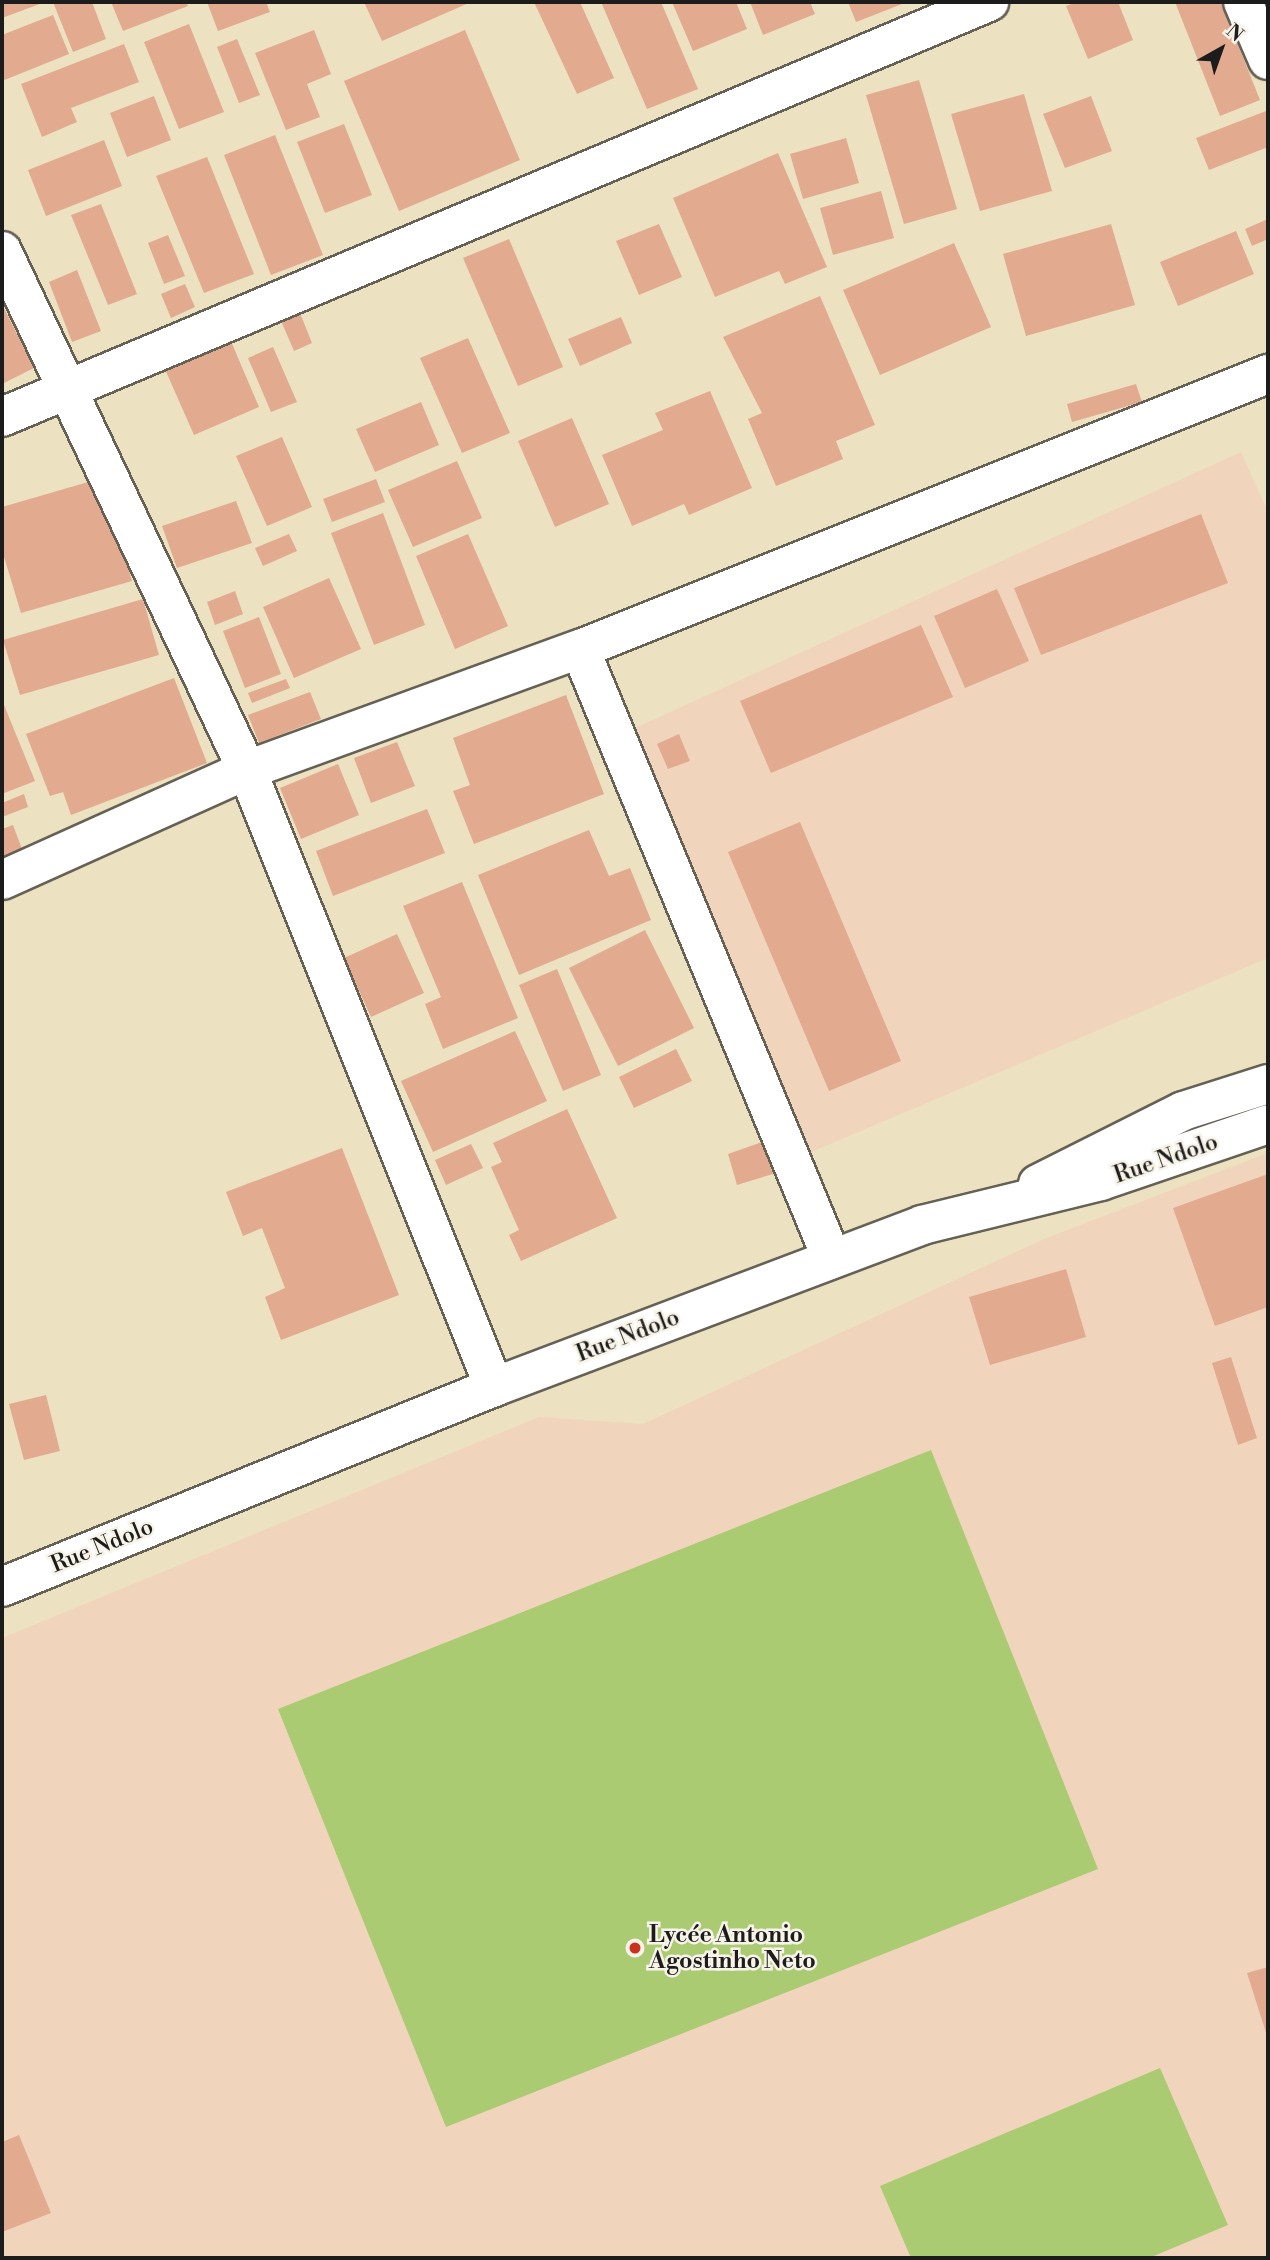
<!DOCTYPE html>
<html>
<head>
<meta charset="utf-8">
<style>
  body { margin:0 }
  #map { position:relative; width:1270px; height:2260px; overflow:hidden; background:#ece1c0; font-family:"Libre Bodoni",serif }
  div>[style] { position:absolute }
  .built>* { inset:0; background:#f0d5bc }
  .green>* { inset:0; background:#abcb73 }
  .building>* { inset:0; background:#e2ab90 }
  .roads { filter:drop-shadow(2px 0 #656155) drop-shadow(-2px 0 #656155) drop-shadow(0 2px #656155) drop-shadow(0 -2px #656155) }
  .minor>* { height:38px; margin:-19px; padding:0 19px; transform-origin:19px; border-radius:19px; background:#fff }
  .primary>* { height:38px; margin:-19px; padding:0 19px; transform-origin:19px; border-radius:19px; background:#fff }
  .dots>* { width:19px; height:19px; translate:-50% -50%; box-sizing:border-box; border:4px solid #f7f3e8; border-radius:50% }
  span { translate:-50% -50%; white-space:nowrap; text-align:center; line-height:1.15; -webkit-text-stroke:5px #f7f3e8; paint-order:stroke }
  .street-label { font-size:23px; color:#1c1c1c }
  .poi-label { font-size:23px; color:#1c1c1c; font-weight:700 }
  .left { translate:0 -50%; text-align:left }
  .frame { position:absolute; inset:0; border:4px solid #1c1c1c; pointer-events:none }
  .north { position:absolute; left:1186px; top:14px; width:70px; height:70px; -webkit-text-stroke:5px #f7f3e8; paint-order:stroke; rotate:40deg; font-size:19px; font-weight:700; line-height:28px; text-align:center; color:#1c1c1c }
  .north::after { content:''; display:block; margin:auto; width:24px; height:32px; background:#1c1c1c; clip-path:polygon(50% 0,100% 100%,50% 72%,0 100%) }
</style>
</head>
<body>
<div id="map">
  <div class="built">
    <i style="clip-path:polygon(1241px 452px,1268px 512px,1268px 958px,809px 1153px,633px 729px)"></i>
    <i style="clip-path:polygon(1268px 1153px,1268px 2258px,2px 2258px,2px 1638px,539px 1417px,643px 1424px,1044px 1239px)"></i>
  </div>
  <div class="green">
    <i style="clip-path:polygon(931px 1450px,1098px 1869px,446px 2127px,278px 1709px)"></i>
    <i style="clip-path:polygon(1160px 2068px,1228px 2225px,1149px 2258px,911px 2258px,880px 2186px)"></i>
  </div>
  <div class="building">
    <i style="clip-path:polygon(2px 2px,45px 2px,2px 18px)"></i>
    <i style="clip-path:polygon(53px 2px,92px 2px,106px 39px,73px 52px)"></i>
    <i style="clip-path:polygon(111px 2px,186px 2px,188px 6px,123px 31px)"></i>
    <i style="clip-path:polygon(207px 2px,266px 2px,270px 12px,218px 31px)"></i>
    <i style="clip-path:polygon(364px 2px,471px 2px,382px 41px)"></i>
    <i style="clip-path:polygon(534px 2px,580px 2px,614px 78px,577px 94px)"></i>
    <i style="clip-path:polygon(601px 2px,661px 2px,698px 89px,647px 109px)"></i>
    <i style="clip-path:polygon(672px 2px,736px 2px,747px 29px,693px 51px)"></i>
    <i style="clip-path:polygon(750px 2px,810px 2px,815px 14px,763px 35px)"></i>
    <i style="clip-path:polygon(848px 2px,907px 2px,856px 22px)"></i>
    <i style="clip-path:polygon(1077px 2px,1118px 2px,1133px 40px,1088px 59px,1066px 6px)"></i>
    <i style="clip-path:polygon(1175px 2px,1221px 2px,1260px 100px,1220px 116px)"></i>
    <i style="clip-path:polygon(53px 15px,69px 54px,2px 81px,2px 35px)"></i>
    <i style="clip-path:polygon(189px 24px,224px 112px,179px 129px,144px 42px)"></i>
    <i style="clip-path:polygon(314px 30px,331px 74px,307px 84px,320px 117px,286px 130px,255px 53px)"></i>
    <i style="clip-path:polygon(465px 30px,520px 160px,399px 211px,344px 81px)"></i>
    <i style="clip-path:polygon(237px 39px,260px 95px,239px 103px,217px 47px)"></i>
    <i style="clip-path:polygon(124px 44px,139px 82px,71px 108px,77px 122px,42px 137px,21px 84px)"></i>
    <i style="clip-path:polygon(919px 80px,957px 209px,904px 224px,866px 95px)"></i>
    <i style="clip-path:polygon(1024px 94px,1052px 191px,980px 211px,951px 114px)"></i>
    <i style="clip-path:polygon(154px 96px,171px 140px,127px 157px,110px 113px)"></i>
    <i style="clip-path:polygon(1091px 96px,1112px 151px,1065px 168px,1043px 114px)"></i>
    <i style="clip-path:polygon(1266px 111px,1268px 147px,1209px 170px,1196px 138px)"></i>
    <i style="clip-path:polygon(344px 124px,372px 195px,325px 213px,297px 142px)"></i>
    <i style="clip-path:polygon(275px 135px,323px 255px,271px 275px,224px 155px)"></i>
    <i style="clip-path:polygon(846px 138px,859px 183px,803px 199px,790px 154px)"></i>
    <i style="clip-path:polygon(104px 140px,122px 186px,46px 216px,28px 170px)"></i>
    <i style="clip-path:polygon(778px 153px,827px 267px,785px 284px,779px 271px,715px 297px,673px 198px)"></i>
    <i style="clip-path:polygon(207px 157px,254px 274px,204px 293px,156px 176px)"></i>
    <i style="clip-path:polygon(881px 191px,894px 238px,833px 255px,820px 208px)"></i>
    <i style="clip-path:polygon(101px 204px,137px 294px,108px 305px,71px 215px)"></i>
    <i style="clip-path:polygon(1268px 219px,1268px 239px,1252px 246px,1245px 229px)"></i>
    <i style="clip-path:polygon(659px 224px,682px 277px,639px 295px,616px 241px)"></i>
    <i style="clip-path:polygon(1111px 224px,1135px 305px,1026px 336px,1003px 254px)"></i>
    <i style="clip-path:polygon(1236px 231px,1254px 274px,1178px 306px,1160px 262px)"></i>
    <i style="clip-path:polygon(168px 235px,185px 276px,164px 284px,148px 243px)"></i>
    <i style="clip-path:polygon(509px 239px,563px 367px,518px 386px,463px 258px)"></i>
    <i style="clip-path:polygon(954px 243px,991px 327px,880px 375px,843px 290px)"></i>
    <i style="clip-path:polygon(77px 270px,101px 331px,72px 342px,49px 282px)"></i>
    <i style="clip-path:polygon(185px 284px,195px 307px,171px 318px,161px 294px)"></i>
    <i style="clip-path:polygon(820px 296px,875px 425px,836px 441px,843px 459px,776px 486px,748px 419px,762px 413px,723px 337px)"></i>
    <i style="clip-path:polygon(2px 304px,34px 368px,2px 384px)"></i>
    <i style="clip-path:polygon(298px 308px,312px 343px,294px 351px,279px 316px)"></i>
    <i style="clip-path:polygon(621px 317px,632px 343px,580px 366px,568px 339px)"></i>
    <i style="clip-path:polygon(468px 338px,510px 433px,462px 453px,420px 358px)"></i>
    <i style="clip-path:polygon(230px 339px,259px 407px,194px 435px,164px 367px)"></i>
    <i style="clip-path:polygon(273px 347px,297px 402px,271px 412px,248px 358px)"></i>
    <i style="clip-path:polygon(1136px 384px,1142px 402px,1072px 422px,1067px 404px)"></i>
    <i style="clip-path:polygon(710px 391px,752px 488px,689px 515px,684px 504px,632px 526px,602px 455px,663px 430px,655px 413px)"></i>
    <i style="clip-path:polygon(421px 402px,439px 445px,375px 472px,356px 429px)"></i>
    <i style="clip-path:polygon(572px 418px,609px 504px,555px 527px,518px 441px)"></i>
    <i style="clip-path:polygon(282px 437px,312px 507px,267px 526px,236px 456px)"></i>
    <i style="clip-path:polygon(457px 461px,482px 518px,413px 547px,388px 490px)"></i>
    <i style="clip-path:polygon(102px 478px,132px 581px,21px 613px,2px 550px,2px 507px)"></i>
    <i style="clip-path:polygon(376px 479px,385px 502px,332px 522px,323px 499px)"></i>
    <i style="clip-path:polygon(236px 501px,252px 543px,177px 568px,162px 526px)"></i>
    <i style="clip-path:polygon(383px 513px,425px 625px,374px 645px,331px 533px)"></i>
    <i style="clip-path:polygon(1201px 514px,1228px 583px,1041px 655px,1014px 588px)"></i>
    <i style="clip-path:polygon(289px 534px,297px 551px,263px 566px,255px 548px)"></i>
    <i style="clip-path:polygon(468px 534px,508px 626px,455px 649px,416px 556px)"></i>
    <i style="clip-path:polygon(329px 578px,361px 649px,294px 678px,263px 607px)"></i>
    <i style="clip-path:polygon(997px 589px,1029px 661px,965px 688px,934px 616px)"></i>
    <i style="clip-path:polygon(235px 591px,243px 614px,215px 625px,207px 602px)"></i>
    <i style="clip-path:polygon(143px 599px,159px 655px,20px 695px,3px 640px)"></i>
    <i style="clip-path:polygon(259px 617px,281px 674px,245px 688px,223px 631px)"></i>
    <i style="clip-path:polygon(921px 625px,953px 697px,771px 773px,740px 701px)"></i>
    <i style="clip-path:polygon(174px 678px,207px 763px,71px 815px,63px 792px,50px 796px,26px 734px)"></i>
    <i style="clip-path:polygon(286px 679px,290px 688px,252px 703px,248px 693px)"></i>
    <i style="clip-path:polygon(310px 692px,321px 719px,259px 743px,248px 715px)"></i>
    <i style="clip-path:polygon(566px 695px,604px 794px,474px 844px,453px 791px,470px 785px,453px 738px)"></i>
    <i style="clip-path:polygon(2px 700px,35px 781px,2px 794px)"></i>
    <i style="clip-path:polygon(679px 734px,690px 761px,668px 769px,657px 744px)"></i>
    <i style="clip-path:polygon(397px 742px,415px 786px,371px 803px,354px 758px)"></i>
    <i style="clip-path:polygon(338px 764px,359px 815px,301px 839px,280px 788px)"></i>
    <i style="clip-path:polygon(24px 794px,28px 807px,2px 817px,2px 803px)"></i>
    <i style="clip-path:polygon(427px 809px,445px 853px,333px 896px,316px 851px)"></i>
    <i style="clip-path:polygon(800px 822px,901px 1061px,829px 1091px,728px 852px)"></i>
    <i style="clip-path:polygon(13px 825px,22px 849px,2px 857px,2px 829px)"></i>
    <i style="clip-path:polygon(589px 830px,609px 876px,630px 868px,651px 920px,519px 975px,478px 875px)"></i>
    <i style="clip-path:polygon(462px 882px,518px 1018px,443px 1049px,425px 1004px,441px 997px,403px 906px)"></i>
    <i style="clip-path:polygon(645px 930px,694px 1028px,618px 1066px,569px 968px)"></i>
    <i style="clip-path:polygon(397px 934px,424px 993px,371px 1017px,344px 958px)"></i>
    <i style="clip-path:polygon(557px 969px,601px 1075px,563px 1091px,519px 985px)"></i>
    <i style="clip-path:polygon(515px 1031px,547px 1101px,433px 1152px,401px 1081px)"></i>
    <i style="clip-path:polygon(676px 1049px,692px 1081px,634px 1108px,619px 1077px)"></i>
    <i style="clip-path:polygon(567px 1109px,617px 1218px,521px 1261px,509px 1235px,519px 1230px,491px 1167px,502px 1162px,493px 1143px)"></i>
    <i style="clip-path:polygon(762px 1142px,773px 1174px,737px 1185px,728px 1154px)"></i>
    <i style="clip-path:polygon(471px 1144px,483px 1168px,446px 1185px,435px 1160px)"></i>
    <i style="clip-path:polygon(342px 1148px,399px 1295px,281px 1340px,265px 1297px,285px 1288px,262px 1228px,243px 1236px,226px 1192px)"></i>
    <i style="clip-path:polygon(1268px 1174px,1268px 1307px,1215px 1326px,1173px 1208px)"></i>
    <i style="clip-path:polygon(1066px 1269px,1086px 1337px,990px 1365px,969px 1297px)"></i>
    <i style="clip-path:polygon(1231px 1357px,1257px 1438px,1238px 1445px,1212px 1363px)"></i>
    <i style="clip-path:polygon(46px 1395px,60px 1451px,24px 1460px,9px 1404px)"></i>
    <i style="clip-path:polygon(1268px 1967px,1268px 2039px,1247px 1973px)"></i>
    <i style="clip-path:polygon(19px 2135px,51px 2213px,2px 2232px,2px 2142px)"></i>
  </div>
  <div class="roads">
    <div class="minor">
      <i style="left:1243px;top:2px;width:63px;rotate:66.7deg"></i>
      <i style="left:2px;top:251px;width:574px;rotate:64.73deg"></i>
      <i style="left:247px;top:770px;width:665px;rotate:68.18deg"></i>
      <i style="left:2px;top:417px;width:1071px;rotate:-22.81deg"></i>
      <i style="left:580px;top:649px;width:660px;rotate:67.55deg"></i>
      <i style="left:2px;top:880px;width:269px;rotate:-24.2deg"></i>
      <i style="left:247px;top:770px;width:354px;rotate:-20deg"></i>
      <i style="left:580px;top:649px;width:741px;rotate:-21.79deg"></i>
    </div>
    <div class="primary">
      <i style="left:1038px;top:1184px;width:162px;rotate:-26.7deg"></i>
      <i style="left:1183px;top:1111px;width:89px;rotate:-17.6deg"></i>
      <i style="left:2px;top:1587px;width:531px;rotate:-22.12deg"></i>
      <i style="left:494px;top:1387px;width:458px;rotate:-20.7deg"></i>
      <i style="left:922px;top:1225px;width:184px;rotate:-13.8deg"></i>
      <i style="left:1101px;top:1181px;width:176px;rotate:-18.8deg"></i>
    </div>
  </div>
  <div class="dots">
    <i style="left:635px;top:1948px;background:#c8321e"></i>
  </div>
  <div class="street-label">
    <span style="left:1166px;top:1159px;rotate:-19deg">Rue Ndolo</span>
    <span style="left:628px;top:1336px;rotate:-21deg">Rue Ndolo</span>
    <span style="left:102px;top:1546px;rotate:-22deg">Rue Ndolo</span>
  </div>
  <div class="poi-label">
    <span class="left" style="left:649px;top:1948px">Lycée Antonio<br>Agostinho Neto</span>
  </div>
  <div class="frame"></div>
  <div class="north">N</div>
</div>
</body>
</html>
